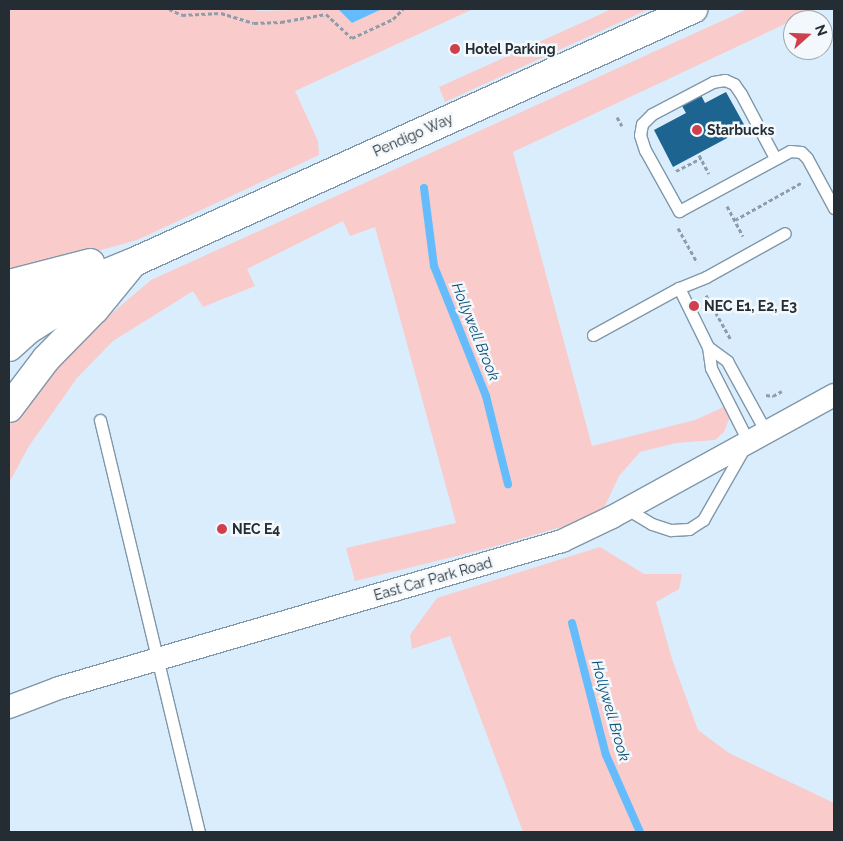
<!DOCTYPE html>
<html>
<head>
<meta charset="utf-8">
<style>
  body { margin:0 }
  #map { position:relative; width:843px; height:841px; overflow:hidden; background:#daedfd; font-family:Raleway,sans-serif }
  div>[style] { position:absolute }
  .green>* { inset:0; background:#f9cbca }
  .water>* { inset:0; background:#65bcfc }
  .stream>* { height:8px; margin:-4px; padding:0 4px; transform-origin:4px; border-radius:4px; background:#65bcfc }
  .building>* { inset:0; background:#1e6491 }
  .path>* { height:3px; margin-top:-1.5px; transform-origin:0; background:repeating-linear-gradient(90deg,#8e9da9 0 4px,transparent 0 6.5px) }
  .roads { filter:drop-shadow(1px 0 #8097a9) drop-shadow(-1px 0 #8097a9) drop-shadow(0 1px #8097a9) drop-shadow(0 -1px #8097a9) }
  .service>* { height:11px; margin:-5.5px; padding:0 5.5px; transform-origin:5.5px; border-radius:5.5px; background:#fff }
  .minor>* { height:22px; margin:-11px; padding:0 11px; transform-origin:11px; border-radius:11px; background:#fff }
  .tertiary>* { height:28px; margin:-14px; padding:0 14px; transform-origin:14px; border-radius:14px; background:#fff }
  .dots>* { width:14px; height:14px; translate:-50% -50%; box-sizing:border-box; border:2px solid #f3f8fc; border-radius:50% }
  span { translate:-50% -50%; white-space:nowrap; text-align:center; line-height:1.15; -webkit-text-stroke:5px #f3f8fc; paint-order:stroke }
  .poi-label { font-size:14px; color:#242d34; font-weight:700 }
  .left { translate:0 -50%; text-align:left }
  .street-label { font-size:14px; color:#242d34 }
  .water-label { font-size:15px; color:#094e77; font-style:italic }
  .frame { position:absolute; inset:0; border:10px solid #242d34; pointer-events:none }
  .north { position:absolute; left:783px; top:10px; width:50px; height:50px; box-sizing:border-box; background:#f3f8fc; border:1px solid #a0a7ac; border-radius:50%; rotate:70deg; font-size:14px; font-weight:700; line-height:20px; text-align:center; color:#242d34 }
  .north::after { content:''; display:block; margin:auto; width:18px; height:22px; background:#cf3f4c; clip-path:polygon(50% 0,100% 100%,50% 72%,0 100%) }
</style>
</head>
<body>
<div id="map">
  <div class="green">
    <i style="clip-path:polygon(9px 9px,251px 9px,257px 11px,338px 9px,352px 23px,382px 9px,473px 9px,295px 91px,318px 141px,319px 155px,137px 240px,9px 276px)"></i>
    <i style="clip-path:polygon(612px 9px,649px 9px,445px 102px,439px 87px)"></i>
    <i style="clip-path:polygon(748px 9px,817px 9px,513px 152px,592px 446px,695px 420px,726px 406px,729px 419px,724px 432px,715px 440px,676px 443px,640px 452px,619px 476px,604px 508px,568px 525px,489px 548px,355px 581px,346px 548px,456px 523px,375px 227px,350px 236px,343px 221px,247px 269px,255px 286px,203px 307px,193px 291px,113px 341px,77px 378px,29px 446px,9px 483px,9px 427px,20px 408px,51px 365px,151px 280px)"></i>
    <i style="clip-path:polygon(600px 547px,644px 574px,682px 574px,679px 589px,656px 602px,672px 659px,698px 730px,729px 753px,834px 803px,834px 832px,523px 832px,450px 636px,412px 649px,410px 635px,437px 598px)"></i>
  </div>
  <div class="water">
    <i style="clip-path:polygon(338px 9px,382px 9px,352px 23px)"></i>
  </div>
  <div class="stream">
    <i style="left:424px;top:188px;width:79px;rotate:82.7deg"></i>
    <i style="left:434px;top:266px;width:140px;rotate:68.2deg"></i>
    <i style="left:486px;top:396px;width:91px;rotate:76deg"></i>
    <i style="left:572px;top:623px;width:136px;rotate:75.6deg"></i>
    <i style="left:606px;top:755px;width:84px;rotate:66.2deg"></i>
  </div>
  <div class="building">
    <i style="clip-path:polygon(697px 87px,705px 103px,726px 92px,746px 128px,673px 167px,654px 130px,686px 113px,677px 97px)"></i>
  </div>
  <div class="path">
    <i style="left:169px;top:9px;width:14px;rotate:25deg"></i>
    <i style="left:182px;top:15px;width:39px;rotate:-3deg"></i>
    <i style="left:221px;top:13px;width:34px;rotate:17deg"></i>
    <i style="left:254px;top:23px;width:27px;rotate:-2deg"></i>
    <i style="left:281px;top:22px;width:46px;rotate:-10.1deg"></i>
    <i style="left:326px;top:14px;width:35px;rotate:43deg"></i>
    <i style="left:352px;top:38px;width:45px;rotate:-24.9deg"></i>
    <i style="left:393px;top:19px;width:14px;rotate:-45deg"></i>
    <i style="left:617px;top:117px;width:10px;rotate:61deg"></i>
    <i style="left:699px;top:155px;width:21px;rotate:62deg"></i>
    <i style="left:676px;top:171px;width:28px;rotate:-27deg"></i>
    <i style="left:727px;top:206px;width:34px;rotate:62deg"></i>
    <i style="left:735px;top:220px;width:76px;rotate:-29.3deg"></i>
    <i style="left:678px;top:228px;width:39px;rotate:61deg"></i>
    <i style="left:706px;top:295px;width:51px;rotate:60.9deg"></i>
    <i style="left:766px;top:395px;width:7px;rotate:8deg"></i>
    <i style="left:773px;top:396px;width:10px;rotate:-29deg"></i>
  </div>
  <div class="roads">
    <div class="service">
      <i style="left:775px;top:158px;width:72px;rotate:-118deg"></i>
      <i style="left:741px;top:94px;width:12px;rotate:-125deg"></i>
      <i style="left:734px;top:84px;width:10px;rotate:-156deg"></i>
      <i style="left:725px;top:80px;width:12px;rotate:171deg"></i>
      <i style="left:713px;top:82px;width:69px;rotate:152.3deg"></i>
      <i style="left:652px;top:114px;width:14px;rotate:135deg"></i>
      <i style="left:642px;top:124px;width:11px;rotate:100deg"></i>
      <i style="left:640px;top:135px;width:16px;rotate:72deg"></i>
      <i style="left:645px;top:150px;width:70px;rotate:60.9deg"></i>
      <i style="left:679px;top:211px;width:126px;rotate:-28.4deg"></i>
      <i style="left:790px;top:151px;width:11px;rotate:5deg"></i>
      <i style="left:801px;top:152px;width:8px;rotate:45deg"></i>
      <i style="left:807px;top:158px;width:57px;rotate:61.6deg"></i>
      <i style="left:593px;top:335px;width:98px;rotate:-28.7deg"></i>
      <i style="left:679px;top:288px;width:29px;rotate:-22deg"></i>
      <i style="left:706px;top:277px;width:90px;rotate:-29.1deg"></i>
      <i style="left:708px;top:347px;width:24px;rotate:36deg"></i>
      <i style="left:727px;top:361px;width:81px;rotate:61.2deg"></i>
      <i style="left:100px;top:420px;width:424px;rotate:76.5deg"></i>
      <i style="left:627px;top:509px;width:29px;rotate:31deg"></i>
      <i style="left:652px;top:524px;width:20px;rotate:18deg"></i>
      <i style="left:671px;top:530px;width:18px;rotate:-3deg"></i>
      <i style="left:689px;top:529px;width:17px;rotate:-33deg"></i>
      <i style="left:703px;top:520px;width:91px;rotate:-60.3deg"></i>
      <i style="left:748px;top:441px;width:82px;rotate:-116.9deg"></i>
      <i style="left:711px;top:368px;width:21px;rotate:-98deg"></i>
      <i style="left:708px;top:347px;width:66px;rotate:-116.2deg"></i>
    </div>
    <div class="minor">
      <i style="left:9px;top:707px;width:53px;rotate:-20.8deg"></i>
      <i style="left:59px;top:688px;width:524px;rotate:-16.29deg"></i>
      <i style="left:562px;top:541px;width:55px;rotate:-25.6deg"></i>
      <i style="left:612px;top:517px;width:253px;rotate:-28.8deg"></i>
    </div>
    <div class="tertiary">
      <i style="left:9px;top:284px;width:84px;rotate:-14.5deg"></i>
      <i style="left:9px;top:313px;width:135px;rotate:-22.2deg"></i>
      <i style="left:134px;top:262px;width:614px;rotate:-24.35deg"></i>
      <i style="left:9px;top:347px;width:25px;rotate:-42deg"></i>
      <i style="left:28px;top:330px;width:59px;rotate:-32.6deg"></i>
      <i style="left:9px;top:408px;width:61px;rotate:-52.9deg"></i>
      <i style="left:46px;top:359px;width:70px;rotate:-45.6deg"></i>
      <i style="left:95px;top:309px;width:57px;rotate:-50.7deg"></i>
    </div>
  </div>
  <div class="dots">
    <i style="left:455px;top:49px;background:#cf3f4c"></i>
    <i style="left:697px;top:130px;background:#cf3f4c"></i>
    <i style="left:694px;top:306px;background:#cf3f4c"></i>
    <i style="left:222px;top:529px;background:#cf3f4c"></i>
  </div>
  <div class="poi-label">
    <span class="left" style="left:465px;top:49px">Hotel Parking</span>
    <span class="left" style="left:707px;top:130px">Starbucks</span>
    <span class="left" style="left:704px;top:306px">NEC E1, E2, E3</span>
    <span class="left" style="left:232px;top:529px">NEC E4</span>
  </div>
  <div class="street-label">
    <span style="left:413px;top:135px;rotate:-24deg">Pendigo Way</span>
    <span style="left:433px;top:579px;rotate:-16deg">East Car Park Road</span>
  </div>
  <div class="water-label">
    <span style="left:475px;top:332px;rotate:68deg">Hollywell Brook</span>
    <span style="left:610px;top:711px;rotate:74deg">Hollywell Brook</span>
  </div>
  <div class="frame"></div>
  <div class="north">N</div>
</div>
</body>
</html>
